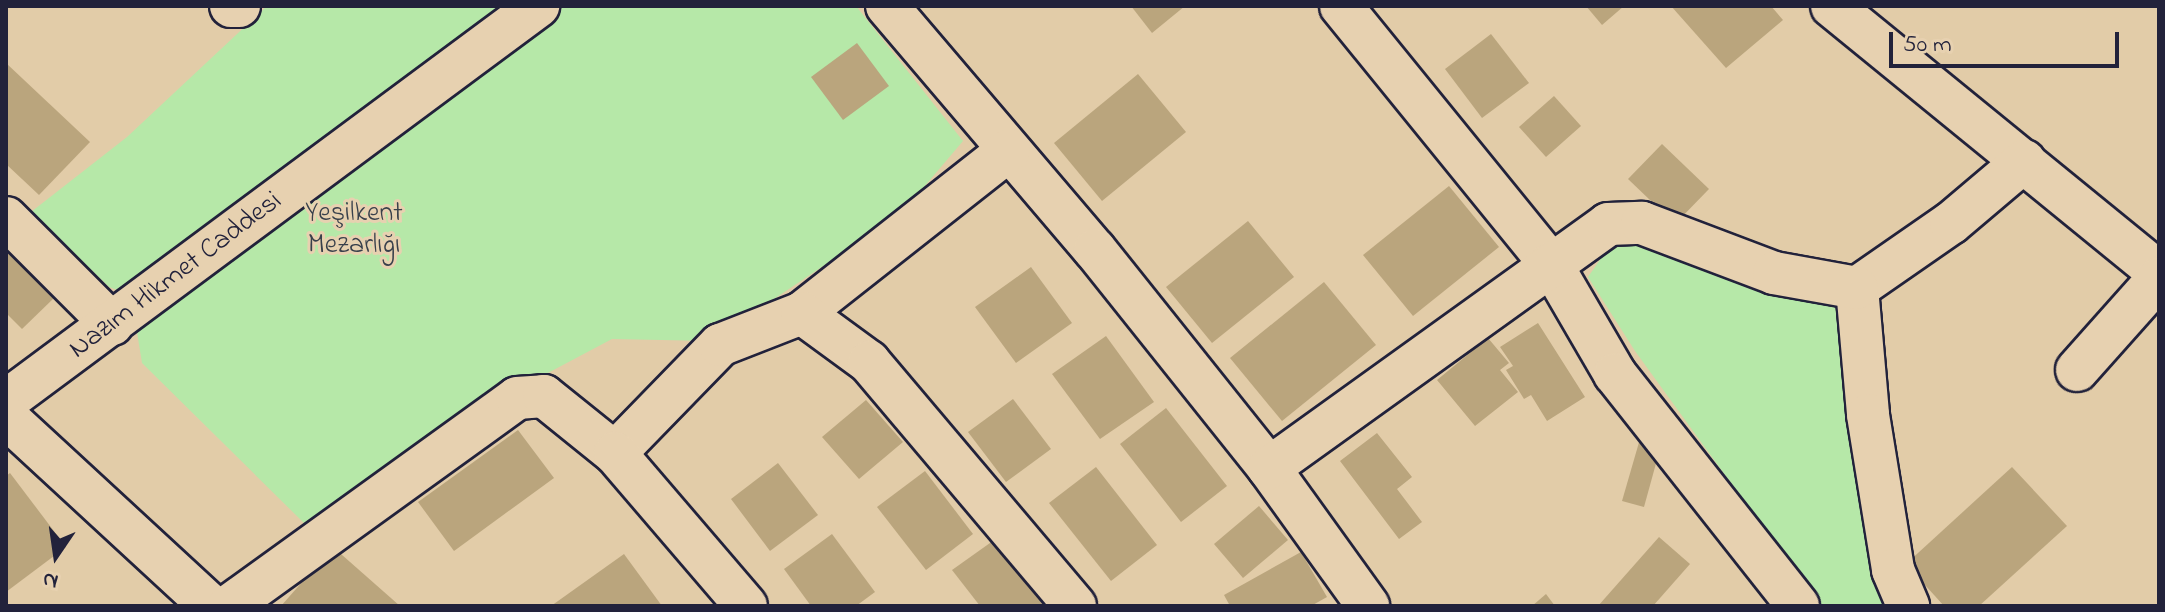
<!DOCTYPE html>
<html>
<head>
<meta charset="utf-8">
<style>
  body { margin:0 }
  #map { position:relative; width:2165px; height:612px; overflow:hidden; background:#e2cca8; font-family:"Indie Flower",sans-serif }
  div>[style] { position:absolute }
  .green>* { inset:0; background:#b6e8a8 }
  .building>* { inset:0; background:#baa57d }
  .roads { filter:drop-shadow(2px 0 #22223b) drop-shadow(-2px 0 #22223b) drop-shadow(0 2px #22223b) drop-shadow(0 -2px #22223b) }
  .minor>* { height:42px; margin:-21px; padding:0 21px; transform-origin:21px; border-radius:21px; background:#e7d1b0 }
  span { translate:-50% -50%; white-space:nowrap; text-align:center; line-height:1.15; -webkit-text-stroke:6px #e7d1b0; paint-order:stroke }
  .park-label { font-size:28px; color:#38404b }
  .street-label { font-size:28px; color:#22223b }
  .frame { position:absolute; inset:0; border:8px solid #22223b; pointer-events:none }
  .north { position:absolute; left:16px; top:516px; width:80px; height:80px; -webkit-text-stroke:6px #e7d1b0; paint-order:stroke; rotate:193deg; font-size:22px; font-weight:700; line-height:32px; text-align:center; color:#22223b }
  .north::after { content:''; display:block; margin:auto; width:28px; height:36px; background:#22223b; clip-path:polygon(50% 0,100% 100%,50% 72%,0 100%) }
  .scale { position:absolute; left:1889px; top:32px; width:230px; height:36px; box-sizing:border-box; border:4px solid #22223b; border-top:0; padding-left:10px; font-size:24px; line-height:28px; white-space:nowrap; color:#22223b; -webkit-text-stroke:6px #e7d1b0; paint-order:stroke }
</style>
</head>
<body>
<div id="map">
  <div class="green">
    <i style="clip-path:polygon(267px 6px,856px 6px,963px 141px,901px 214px,711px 341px,612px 339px,512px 392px,305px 524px,142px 363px,131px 295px,109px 287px,31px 212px,127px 137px)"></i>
    <i style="clip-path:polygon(1651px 236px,1840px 297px,1898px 606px,1820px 606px,1635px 351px,1588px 277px,1615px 238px)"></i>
  </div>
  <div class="building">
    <i style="clip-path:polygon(1131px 6px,1185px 6px,1152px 33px)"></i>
    <i style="clip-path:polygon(1586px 6px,1624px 6px,1602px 25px)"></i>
    <i style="clip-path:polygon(1671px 6px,1771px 6px,1783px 20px,1726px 68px)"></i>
    <i style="clip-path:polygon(1491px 34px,1529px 83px,1482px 118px,1445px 69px)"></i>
    <i style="clip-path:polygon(857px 43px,889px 86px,843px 120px,811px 77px)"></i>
    <i style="clip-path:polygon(6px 63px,90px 142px,39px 195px,6px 164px)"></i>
    <i style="clip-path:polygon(1138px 74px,1186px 132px,1102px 201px,1054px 143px)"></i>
    <i style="clip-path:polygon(1554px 96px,1581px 126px,1546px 157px,1519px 127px)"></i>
    <i style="clip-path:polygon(1662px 144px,1709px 189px,1675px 224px,1628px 179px)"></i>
    <i style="clip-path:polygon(1449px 186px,1499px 247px,1413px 316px,1363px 255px)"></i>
    <i style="clip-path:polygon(1248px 221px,1294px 277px,1212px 343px,1166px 287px)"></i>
    <i style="clip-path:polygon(6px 247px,55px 297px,22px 329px,6px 313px)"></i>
    <i style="clip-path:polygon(1031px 267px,1072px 323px,1016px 363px,975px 307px)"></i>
    <i style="clip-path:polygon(1324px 282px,1376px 345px,1282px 421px,1230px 358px)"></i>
    <i style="clip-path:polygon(1538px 323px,1585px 397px,1547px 421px,1531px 395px,1524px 399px,1506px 370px,1513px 366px,1500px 347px)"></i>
    <i style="clip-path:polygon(1106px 336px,1154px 402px,1100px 439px,1052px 374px)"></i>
    <i style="clip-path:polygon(1488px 338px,1509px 363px,1500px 370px,1518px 392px,1475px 426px,1437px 380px)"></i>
    <i style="clip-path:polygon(1013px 399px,1051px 449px,1006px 482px,968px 432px)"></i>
    <i style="clip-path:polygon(866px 400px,903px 442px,859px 479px,822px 437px)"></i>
    <i style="clip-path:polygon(1166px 408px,1227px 486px,1181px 522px,1120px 444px)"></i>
    <i style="clip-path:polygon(518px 430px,554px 478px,454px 551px,418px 502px)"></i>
    <i style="clip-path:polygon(1642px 432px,1663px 438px,1644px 507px,1622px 501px)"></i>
    <i style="clip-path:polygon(1377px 433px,1412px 477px,1397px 489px,1422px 522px,1399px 539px,1340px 461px)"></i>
    <i style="clip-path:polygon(778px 463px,818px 515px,770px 551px,731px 499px)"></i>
    <i style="clip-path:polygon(1096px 467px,1157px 545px,1111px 581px,1049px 503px)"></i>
    <i style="clip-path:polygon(2012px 467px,2067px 526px,1979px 606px,1944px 606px,1906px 564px)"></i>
    <i style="clip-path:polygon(925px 471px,973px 534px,926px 570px,877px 507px)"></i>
    <i style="clip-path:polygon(10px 473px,66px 547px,6px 592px,6px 476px)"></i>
    <i style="clip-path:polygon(1259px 506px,1288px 540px,1243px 578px,1214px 544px)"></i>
    <i style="clip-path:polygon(832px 534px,875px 592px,856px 606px,811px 606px,784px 569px)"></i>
    <i style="clip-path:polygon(1659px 537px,1690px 564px,1653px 606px,1598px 606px)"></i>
    <i style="clip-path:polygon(997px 538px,1053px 606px,980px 606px,952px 570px)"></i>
    <i style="clip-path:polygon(333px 547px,400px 606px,281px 606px)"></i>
    <i style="clip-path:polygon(1301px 552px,1327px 597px,1311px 606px,1230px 606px,1224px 595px)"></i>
    <i style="clip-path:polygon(624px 554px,662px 606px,551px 606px)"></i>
    <i style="clip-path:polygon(1546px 594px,1555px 606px,1532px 606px)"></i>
  </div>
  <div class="roads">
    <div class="minor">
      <i style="left:231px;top:6px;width:8px"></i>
      <i style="left:887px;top:6px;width:321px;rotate:49.6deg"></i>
      <i style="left:1095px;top:250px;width:279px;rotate:51.4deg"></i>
      <i style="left:1269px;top:468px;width:170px;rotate:54.3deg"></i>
      <i style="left:1341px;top:6px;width:333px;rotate:50.9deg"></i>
      <i style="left:1551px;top:264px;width:127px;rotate:59.8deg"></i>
      <i style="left:1615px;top:374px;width:295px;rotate:51.7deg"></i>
      <i style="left:1832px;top:6px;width:422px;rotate:39.2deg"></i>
      <i style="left:6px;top:218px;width:150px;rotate:45deg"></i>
      <i style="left:1857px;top:288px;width:127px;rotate:85deg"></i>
      <i style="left:1868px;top:415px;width:157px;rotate:80.8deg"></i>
      <i style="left:1893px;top:570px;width:39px;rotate:67deg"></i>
      <i style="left:1857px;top:288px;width:114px;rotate:-34.7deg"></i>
      <i style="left:1951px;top:223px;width:96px;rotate:-40.3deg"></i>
      <i style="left:802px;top:313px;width:263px;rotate:-38.2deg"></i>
      <i style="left:2077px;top:370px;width:123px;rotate:-48.3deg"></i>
      <i style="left:6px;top:401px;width:663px;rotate:-36.59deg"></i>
      <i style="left:6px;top:417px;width:279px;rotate:42.7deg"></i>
      <i style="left:615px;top:453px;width:151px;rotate:-45.8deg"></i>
      <i style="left:720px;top:345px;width:88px;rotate:-21.3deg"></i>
      <i style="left:802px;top:313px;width:83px;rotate:36.2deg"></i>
      <i style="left:869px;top:362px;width:319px;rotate:49.8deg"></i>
      <i style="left:1269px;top:468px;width:418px;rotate:-35.7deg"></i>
      <i style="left:1608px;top:224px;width:34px;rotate:-2deg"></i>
      <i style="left:1642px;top:223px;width:141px;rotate:20.7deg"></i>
      <i style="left:1774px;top:273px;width:84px;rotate:10.2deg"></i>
      <i style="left:229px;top:606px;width:355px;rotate:-35.8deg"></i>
      <i style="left:517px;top:398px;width:27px;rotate:-4deg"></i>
      <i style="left:544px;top:396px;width:91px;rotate:38.8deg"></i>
      <i style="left:615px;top:453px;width:201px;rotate:49.4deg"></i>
    </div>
  </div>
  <div class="park-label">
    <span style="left:354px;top:230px">Yeşilkent<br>Mezarlığı</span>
  </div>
  <div class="street-label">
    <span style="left:176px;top:276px;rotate:-37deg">Nazım Hikmet Caddesi</span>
  </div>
  <div class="frame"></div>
  <div class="north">N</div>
  <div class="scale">50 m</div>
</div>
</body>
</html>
